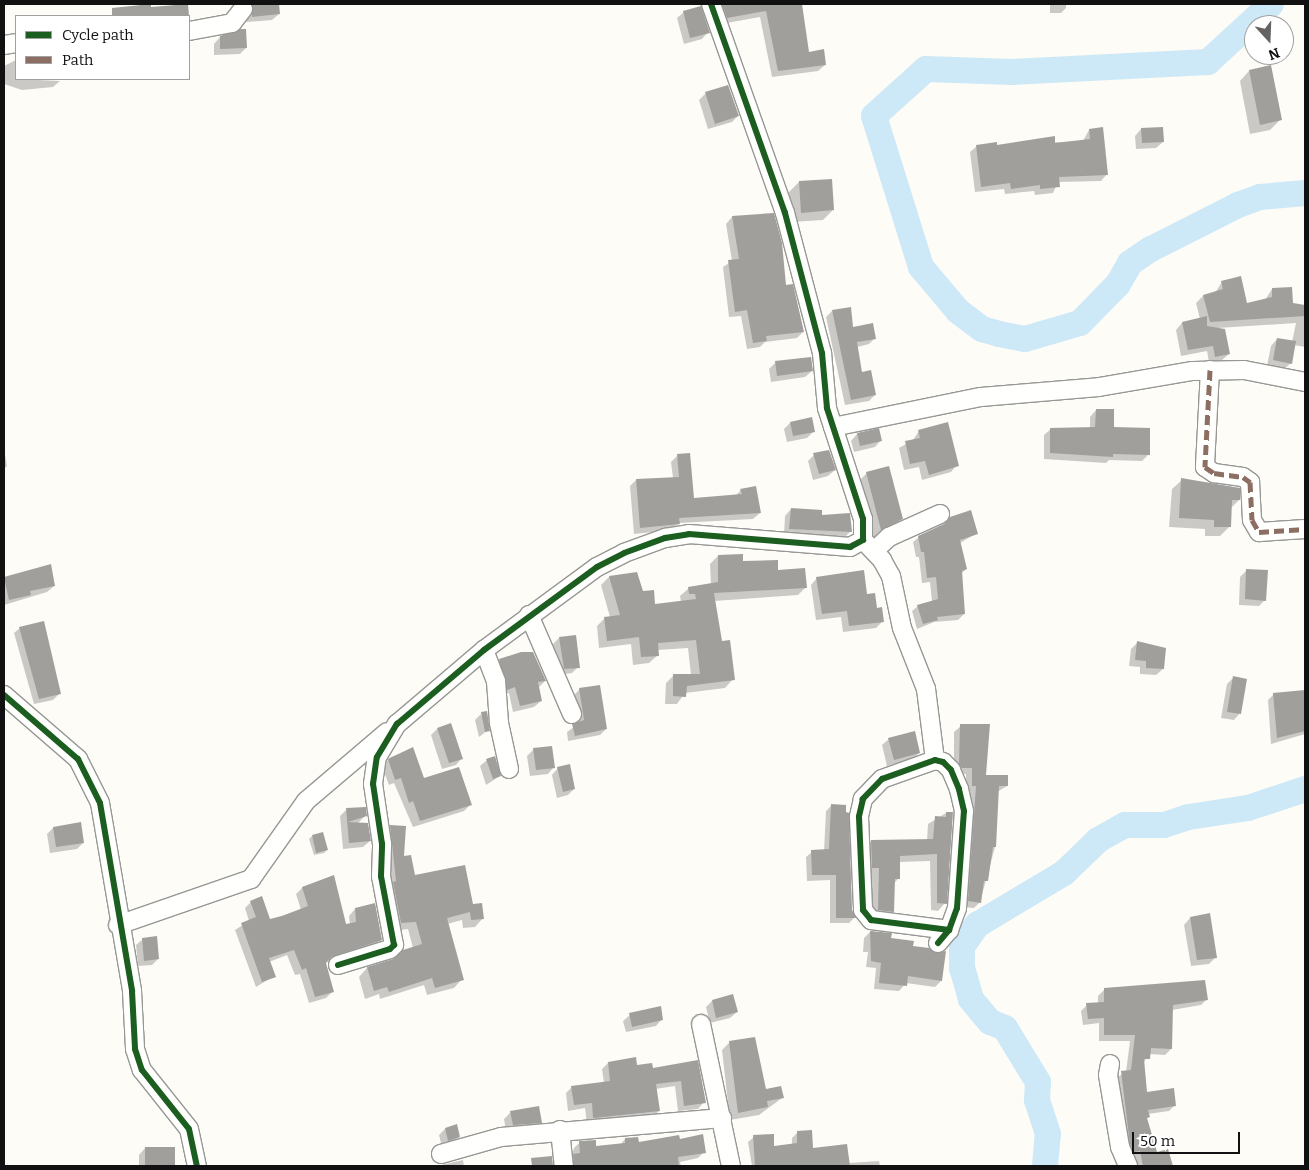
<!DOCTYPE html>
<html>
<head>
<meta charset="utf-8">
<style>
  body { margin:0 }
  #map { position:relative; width:1309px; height:1170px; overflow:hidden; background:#fdfcf7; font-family:Bitter,serif }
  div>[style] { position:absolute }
  .shadow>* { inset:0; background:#0003 }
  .river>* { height:26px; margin:-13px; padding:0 13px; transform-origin:13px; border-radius:13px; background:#cde8f7 }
  .building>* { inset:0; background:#a19f9c }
  .roads { filter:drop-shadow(1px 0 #979795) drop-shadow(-1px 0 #979795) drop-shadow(0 1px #979795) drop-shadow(0 -1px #979795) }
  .minor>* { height:18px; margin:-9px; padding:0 9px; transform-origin:9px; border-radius:9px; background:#fffffe }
  .quiet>* { height:5px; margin-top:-2.5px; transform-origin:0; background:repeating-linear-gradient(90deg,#8d6e63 0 10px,transparent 0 15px) }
  .cycleway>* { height:6px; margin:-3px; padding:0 3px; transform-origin:3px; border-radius:3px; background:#1b5e20 }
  span { translate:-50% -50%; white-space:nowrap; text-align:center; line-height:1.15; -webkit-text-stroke:5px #fff; paint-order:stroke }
  .frame { position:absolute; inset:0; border:5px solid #111; pointer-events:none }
  .legend { position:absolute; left:15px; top:15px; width:175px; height:65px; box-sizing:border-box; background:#fff; border:1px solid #a0a0a0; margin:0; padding:6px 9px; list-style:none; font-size:15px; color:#111 }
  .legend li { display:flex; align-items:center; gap:10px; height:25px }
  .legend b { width:25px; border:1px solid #a0a0a0 }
  .north { position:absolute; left:1244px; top:15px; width:50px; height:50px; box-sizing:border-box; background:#fff; border:1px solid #a0a0a0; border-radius:50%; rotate:160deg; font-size:14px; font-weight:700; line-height:20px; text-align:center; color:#111 }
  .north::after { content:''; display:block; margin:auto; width:18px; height:22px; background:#646362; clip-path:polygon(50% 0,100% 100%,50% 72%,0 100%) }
  .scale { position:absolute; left:1132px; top:1132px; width:108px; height:22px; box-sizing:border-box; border:2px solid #111; border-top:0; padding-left:6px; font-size:15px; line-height:18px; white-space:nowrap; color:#111; -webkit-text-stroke:4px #fff; paint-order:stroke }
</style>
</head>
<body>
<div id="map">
  <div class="shadow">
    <i style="clip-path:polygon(244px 4px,278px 4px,279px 14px,272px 20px,246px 22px)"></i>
    <i style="clip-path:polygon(722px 4px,800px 4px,808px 53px,825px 65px,818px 71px,772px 77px,760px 17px,721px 24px,716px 10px)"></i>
    <i style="clip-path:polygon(1050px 4px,1066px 4px,1066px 8px,1061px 13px,1050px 13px)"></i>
    <i style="clip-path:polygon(187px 5px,187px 16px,122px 16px,150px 8px)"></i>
    <i style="clip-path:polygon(684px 12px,708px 32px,702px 39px,684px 44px,677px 18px)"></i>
    <i style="clip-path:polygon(220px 37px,246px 48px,240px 54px,214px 55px,214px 44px)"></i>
    <i style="clip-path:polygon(16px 60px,16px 79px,60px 81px,53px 87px,22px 90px,4px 84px,4px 66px)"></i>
    <i style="clip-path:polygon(1249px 71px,1280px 120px,1270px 130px,1250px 134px,1240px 81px)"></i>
    <i style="clip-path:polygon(728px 86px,738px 116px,732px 122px,708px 129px,699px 100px,705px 94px)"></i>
    <i style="clip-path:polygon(1141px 129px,1163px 142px,1156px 148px,1136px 149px,1135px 136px)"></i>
    <i style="clip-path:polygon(1089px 130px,1107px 174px,1101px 181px,1058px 182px,1053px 193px,1035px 195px,1034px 191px,1005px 194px,1004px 189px,975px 192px,970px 152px,977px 146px,1083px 141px)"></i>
    <i style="clip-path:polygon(799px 182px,833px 210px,823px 220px,792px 222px,789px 192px)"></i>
    <i style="clip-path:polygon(732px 217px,785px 286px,803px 332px,797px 338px,765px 342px,760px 347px,747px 349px,741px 316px,729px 317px,723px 267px,732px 261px,726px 224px)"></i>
    <i style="clip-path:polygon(1222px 282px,1246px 304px,1265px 300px,1272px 289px,1292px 304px,1305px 306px,1305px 347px,1294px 345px,1291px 363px,1284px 369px,1267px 366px,1271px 346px,1277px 339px,1292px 342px,1296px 323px,1218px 328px,1229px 354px,1222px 360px,1209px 362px,1207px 351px,1181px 356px,1176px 330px,1182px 323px,1200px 319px,1196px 303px,1203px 296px,1215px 293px)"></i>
    <i style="clip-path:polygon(832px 311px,852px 328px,875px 338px,869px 344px,857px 347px,861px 373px,875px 395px,869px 401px,845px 405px,826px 317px)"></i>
    <i style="clip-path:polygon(776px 362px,812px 371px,805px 377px,771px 382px,769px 369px)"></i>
    <i style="clip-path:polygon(1096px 410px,1112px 429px,1149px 454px,1142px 461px,1109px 460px,1106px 463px,1044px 459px,1044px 435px,1051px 429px,1090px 428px,1090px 417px)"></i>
    <i style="clip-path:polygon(790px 423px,814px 431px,807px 438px,787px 442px,784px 429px)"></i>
    <i style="clip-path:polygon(919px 431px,957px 465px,951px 472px,922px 480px,919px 467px,904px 470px,899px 448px,913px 440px)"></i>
    <i style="clip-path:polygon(857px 434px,881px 440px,875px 447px,854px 452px,851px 441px)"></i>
    <i style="clip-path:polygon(4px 448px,7px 466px,4px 469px)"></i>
    <i style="clip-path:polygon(814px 455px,835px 470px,828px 476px,813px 480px,808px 461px)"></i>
    <i style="clip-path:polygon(677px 456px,693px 500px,735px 496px,741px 490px,760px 513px,753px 519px,679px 523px,672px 530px,634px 534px,630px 486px,636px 480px,673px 478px,671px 462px)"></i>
    <i style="clip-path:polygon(867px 473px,901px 519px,891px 529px,871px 539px,857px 483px)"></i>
    <i style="clip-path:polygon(1182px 480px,1239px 500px,1231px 508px,1230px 526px,1220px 536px,1205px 536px,1205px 529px,1169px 527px,1172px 489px)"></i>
    <i style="clip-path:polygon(791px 509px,820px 516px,851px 531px,845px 537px,784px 535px,785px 516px)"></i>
    <i style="clip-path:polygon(977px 533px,960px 543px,966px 569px,961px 574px,964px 614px,958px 620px,934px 622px,917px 629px,912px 611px,918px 606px,932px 602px,930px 582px,922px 583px,919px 557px,916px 557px,913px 542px,919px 537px)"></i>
    <i style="clip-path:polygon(718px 556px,777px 572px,806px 587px,798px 595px,714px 601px,721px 642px,733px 679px,725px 688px,685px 693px,677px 704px,665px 704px,666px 683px,674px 675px,691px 675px,688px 648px,657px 650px,658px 655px,649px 663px,633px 665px,631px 644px,599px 648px,597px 626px,605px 618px,610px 617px,601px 585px,609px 577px,637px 573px,642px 592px,654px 606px,681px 602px,680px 596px,689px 588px,711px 585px,710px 564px)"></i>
    <i style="clip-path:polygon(50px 565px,54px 586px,47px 592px,4px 605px,4px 579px)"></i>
    <i style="clip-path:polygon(1247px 570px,1265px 600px,1259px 606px,1239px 605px,1240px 577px)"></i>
    <i style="clip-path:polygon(817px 578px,866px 595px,882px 622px,876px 628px,843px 632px,841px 617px,816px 620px,811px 585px)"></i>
    <i style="clip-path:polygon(20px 628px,59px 694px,53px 700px,34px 704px,14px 633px)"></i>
    <i style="clip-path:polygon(559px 638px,578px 667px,572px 673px,558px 675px,553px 644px)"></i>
    <i style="clip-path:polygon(1138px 642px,1163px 669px,1156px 675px,1140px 674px,1140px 667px,1129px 666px,1131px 649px)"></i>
    <i style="clip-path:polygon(500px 660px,545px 681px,538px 688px,541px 701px,534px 707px,513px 712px,509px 693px,501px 696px,493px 667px)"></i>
    <i style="clip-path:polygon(1233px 678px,1240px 713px,1234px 720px,1221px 718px,1227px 684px)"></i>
    <i style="clip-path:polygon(580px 689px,606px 729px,600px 735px,568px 741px,567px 732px,578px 724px,573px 696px)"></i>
    <i style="clip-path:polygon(1305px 692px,1305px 734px,1271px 744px,1268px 700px,1274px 694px)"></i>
    <i style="clip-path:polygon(481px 714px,488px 730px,479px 737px,475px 720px)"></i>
    <i style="clip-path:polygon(961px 726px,985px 776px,1007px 786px,997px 792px,995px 847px,980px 902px,974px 908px,963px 907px,970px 792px,966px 792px,966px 774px,956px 774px,954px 770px,954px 732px)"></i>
    <i style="clip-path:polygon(437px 729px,462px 758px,456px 765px,442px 769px,431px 735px)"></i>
    <i style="clip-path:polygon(889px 739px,919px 753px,913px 759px,887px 766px,882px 745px)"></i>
    <i style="clip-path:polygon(413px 749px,423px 780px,470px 805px,464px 811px,413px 827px,394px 783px,389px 785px,382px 766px,391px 757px)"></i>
    <i style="clip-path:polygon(534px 749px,554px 767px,548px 774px,530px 776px,527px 756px)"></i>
    <i style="clip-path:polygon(487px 760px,500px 776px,486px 785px,480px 766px)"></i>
    <i style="clip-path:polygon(558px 768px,574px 789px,568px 795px,557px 798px,552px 775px)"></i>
    <i style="clip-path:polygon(831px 806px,854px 918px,849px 923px,830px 923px,830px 880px,807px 881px,806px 857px,812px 852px,824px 851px,826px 811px)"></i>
    <i style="clip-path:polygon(346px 810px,366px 815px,357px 824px,370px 841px,363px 847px,343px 849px,340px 816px)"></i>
    <i style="clip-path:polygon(946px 813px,945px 903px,938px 911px,931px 910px,930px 861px,899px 862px,899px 878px,893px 884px,893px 912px,886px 919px,872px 917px,872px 874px,865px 874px,864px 848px,871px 841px,927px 841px,928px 824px)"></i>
    <i style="clip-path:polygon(390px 826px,402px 858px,414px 877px,483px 918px,475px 927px,463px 928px,462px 920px,447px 924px,462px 979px,454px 988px,427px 995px,424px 985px,380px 999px,379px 994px,365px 999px,359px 977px,367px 968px,394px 960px,413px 948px,408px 929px,393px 931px,382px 835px)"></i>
    <i style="clip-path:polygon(53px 828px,83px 843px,77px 849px,50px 853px,47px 834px)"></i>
    <i style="clip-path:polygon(312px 836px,327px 850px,324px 853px,314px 855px,309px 839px)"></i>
    <i style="clip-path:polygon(333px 877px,346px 925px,350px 925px,349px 916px,355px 909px,381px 940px,375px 946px,324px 963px,333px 991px,326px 998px,309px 1003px,300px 974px,295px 975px,287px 955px,269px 962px,274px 976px,256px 987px,235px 930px,249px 921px,245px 908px,251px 902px,269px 920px,301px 910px,296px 894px,302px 888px)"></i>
    <i style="clip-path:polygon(1190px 918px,1216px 957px,1209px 964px,1191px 966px,1184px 925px)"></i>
    <i style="clip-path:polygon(870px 932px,912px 947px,941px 981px,935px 987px,906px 983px,899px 991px,874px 989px,876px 968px,866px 967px,868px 952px,863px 952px,864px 938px)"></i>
    <i style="clip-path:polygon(143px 939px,158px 959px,152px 965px,138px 966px,136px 945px)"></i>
    <i style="clip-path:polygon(1104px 990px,1207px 999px,1201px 1005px,1172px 1010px,1171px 1049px,1165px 1055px,1149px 1054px,1143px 1064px,1146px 1093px,1175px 1105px,1169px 1111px,1148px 1114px,1146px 1119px,1156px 1154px,1167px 1150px,1171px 1166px,1136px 1166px,1134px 1156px,1128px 1158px,1116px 1078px,1126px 1072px,1130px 1041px,1099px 1041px,1099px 1023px,1083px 1025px,1081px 1011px,1087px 1005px,1098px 1003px,1098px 996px)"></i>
    <i style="clip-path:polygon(712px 1001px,737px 1012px,730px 1018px,710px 1023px,706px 1007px)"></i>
    <i style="clip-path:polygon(630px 1015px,662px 1019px,656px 1026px,626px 1032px,623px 1021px)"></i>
    <i style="clip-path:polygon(730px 1042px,765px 1090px,782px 1098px,759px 1115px,730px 1120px,722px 1050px)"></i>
    <i style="clip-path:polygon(697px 1061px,704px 1102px,698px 1109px,678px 1111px,675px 1086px,655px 1089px,659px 1111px,652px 1117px,587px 1124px,585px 1108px,568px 1111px,566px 1093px,572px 1087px,604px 1083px,602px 1069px,608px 1063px,652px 1070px)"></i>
    <i style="clip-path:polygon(511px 1112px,540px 1122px,534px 1129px,506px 1131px,504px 1119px)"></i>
    <i style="clip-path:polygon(445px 1129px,459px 1137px,453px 1143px,442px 1147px,439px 1135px)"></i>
    <i style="clip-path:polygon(797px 1133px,812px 1149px,849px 1163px,879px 1161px,880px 1166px,752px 1166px,748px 1142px,754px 1137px,773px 1148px,792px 1145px,792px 1138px)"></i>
    <i style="clip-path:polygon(625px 1139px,638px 1144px,679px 1140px,704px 1152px,698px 1158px,680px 1162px,681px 1166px,568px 1166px,574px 1148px,580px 1142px,595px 1148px,620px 1145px)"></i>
    <i style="clip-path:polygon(145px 1148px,174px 1148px,172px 1166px,139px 1166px,139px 1155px)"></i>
    <i style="clip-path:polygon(463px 1160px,464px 1166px,437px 1166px)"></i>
  </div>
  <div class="river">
    <i style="left:1271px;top:4px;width:86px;rotate:137.4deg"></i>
    <i style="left:1208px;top:62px;width:196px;rotate:177.1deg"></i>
    <i style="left:1012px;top:72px;width:86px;rotate:-178deg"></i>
    <i style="left:926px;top:69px;width:70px;rotate:137.9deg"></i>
    <i style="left:874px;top:116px;width:158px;rotate:72.7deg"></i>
    <i style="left:921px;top:267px;width:57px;rotate:49.9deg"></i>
    <i style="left:958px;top:311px;width:30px;rotate:37deg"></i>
    <i style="left:982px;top:329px;width:18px;rotate:16deg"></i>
    <i style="left:999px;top:334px;width:26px;rotate:11deg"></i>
    <i style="left:1025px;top:339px;width:57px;rotate:-16.2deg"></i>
    <i style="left:1080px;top:323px;width:54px;rotate:-45.7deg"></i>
    <i style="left:1118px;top:284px;width:24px;rotate:-60deg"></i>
    <i style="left:1130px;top:263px;width:25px;rotate:-34deg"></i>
    <i style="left:1151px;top:249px;width:97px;rotate:-26.8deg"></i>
    <i style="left:1238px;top:205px;width:23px;rotate:-20deg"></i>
    <i style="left:1260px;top:197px;width:45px;rotate:-5.1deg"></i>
    <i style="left:1045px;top:1166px;width:32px;rotate:-85deg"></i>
    <i style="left:1048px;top:1134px;width:36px;rotate:-108deg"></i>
    <i style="left:1037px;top:1100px;width:18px;rotate:-87deg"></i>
    <i style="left:1038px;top:1082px;width:63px;rotate:-121.4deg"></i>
    <i style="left:1005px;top:1028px;width:16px;rotate:-158deg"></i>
    <i style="left:990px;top:1022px;width:30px;rotate:-130deg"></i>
    <i style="left:971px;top:999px;width:32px;rotate:-106deg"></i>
    <i style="left:962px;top:968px;width:21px;rotate:-90deg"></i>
    <i style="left:962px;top:947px;width:27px;rotate:-56deg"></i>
    <i style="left:977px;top:925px;width:101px;rotate:-30.9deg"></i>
    <i style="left:1064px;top:873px;width:47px;rotate:-44.1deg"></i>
    <i style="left:1098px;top:840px;width:31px;rotate:-29deg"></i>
    <i style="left:1125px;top:825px;width:39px"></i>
    <i style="left:1164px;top:825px;width:26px;rotate:-18deg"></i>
    <i style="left:1189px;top:817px;width:60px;rotate:-8.7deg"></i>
    <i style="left:1248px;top:808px;width:60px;rotate:-18.4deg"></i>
  </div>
  <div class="building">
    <i style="clip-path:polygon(151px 4px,151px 7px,188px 4px,189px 16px,112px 16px,112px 8px)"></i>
    <i style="clip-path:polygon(252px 4px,279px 4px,280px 14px,252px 17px)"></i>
    <i style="clip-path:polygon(722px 4px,802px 4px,809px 52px,824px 49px,826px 65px,778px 71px,766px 11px,727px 18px)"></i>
    <i style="clip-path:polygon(701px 6px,710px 33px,690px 38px,683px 11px)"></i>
    <i style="clip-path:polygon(241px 29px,246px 29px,247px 48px,220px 49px,220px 36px)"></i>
    <i style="clip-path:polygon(1271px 65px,1282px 120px,1260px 125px,1249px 70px)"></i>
    <i style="clip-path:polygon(728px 85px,739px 116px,715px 124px,705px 92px)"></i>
    <i style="clip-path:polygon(1103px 127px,1108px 175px,1059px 177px,1060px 187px,1040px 189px,1040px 185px,1011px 189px,1010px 183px,981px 187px,976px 145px,997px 142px,997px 145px,1055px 136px,1055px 143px,1090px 139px,1089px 129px)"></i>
    <i style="clip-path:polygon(1163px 127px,1164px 142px,1142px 143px,1141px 128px)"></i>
    <i style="clip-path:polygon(832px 179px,834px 210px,801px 213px,799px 181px)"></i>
    <i style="clip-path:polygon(774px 213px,782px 243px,786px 285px,793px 284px,804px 332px,766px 336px,767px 341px,753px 343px,747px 310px,735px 312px,728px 260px,739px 259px,732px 216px)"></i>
    <i style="clip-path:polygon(1241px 276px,1247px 303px,1272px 297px,1272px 288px,1292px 287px,1293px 303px,1305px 305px,1305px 316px,1210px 322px,1203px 295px,1223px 289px,1221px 281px)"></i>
    <i style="clip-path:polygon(851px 307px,853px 327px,873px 323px,876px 339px,857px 342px,862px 372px,871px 370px,876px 395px,851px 400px,832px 310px)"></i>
    <i style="clip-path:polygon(1207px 316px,1207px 326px,1225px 329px,1230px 354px,1215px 357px,1213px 346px,1188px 350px,1182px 322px)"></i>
    <i style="clip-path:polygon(1277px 338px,1296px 341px,1292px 364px,1273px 360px)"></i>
    <i style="clip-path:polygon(811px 357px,813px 371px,777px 376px,775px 361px)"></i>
    <i style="clip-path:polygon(1096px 409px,1114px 409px,1114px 427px,1150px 428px,1150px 455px,1113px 454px,1113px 457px,1050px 453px,1050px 428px,1095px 427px)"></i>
    <i style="clip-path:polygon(812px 417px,815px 432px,793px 436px,790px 422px)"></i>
    <i style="clip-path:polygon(948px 422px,959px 466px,929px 475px,925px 461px,910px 464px,905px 441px,920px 438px,918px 430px)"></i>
    <i style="clip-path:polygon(879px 428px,882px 441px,860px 446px,857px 433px)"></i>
    <i style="clip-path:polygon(829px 450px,836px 470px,819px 474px,813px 453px)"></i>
    <i style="clip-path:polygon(690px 453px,694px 498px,742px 494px,740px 489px,756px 486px,761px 513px,679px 518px,680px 524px,640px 528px,636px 479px,679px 477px,677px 454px)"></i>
    <i style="clip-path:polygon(889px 466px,903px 519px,881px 530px,866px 472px)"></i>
    <i style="clip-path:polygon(1181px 478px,1240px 488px,1240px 500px,1232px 500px,1231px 527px,1214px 527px,1214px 520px,1179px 518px)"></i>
    <i style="clip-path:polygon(791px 508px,822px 510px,822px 515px,850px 513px,852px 532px,789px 529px)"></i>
    <i style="clip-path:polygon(971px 510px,978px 534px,960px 540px,967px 569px,962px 571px,965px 614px,937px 617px,938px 620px,923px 624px,917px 605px,938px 599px,936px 577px,927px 578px,924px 552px,921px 552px,918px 536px,944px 524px,950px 517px)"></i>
    <i style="clip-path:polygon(743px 554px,743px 561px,778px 560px,778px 570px,805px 568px,807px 588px,714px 593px,722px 641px,730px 640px,735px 680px,687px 686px,686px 697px,673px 696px,673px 674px,700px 674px,696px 640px,658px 643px,659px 656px,641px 657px,639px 637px,607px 641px,604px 617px,620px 615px,609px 576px,637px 572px,643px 591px,654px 590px,655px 604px,696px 599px,695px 594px,689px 594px,688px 587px,718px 582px,718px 555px)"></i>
    <i style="clip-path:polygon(51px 564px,55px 586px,30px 591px,31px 595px,9px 600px,4px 577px)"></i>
    <i style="clip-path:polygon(1246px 569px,1268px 570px,1266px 601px,1245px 599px)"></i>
    <i style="clip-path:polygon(864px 570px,867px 594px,875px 593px,877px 608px,882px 607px,884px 622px,849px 626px,847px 611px,822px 614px,816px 577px)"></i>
    <i style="clip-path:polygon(44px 621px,61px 694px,39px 699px,19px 627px)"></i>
    <i style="clip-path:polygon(576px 635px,580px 668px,564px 669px,559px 637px)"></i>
    <i style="clip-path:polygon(1137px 641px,1166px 648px,1164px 669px,1146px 668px,1146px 661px,1135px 660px)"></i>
    <i style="clip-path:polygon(521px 652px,533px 652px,546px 681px,538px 682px,542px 701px,520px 706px,515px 687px,507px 690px,499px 659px)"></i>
    <i style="clip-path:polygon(1233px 676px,1247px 679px,1241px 714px,1227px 712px)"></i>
    <i style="clip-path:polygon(600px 685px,607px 729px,575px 736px,572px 724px,584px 720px,579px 688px)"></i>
    <i style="clip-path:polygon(1305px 690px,1305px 731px,1277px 738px,1273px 693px)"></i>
    <i style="clip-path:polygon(487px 711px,490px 731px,485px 732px,481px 712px)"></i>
    <i style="clip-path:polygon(451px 723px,463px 759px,449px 763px,437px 728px)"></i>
    <i style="clip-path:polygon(960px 724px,990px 724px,986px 775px,1008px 775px,1008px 786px,999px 786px,996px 847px,993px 847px,988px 881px,984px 881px,981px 903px,968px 901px,976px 786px,972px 786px,972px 768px,962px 768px,959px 764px)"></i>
    <i style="clip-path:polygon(915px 731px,920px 753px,894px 760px,888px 738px)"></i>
    <i style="clip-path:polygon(552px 746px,555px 768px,536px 770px,533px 748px)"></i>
    <i style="clip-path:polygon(413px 747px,424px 778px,459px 767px,472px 805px,420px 821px,413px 801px,409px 803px,401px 778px,395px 780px,388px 759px)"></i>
    <i style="clip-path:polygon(495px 756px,501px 776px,493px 779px,486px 759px)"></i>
    <i style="clip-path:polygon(570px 764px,575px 789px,563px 792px,557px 767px)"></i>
    <i style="clip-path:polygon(831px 804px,846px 805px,846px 812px,849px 813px,852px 910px,856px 918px,836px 918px,836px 875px,812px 875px,811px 850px,829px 849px)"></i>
    <i style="clip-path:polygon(366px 807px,367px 816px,348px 822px,368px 823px,371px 841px,349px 843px,346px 808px)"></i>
    <i style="clip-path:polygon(946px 812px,953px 812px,947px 904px,937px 903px,937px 854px,900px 856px,900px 879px,895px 879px,894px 912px,878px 910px,879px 868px,872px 868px,871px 840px,933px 839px,935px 816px,946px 817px)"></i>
    <i style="clip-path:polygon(81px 822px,84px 843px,56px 847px,53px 827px)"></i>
    <i style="clip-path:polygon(390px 825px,406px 826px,404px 856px,411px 855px,415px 875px,465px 865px,473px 904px,482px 903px,484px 919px,471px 920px,470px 912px,447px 918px,464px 980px,435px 988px,432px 978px,389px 992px,387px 987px,374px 991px,367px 967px,393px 959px,403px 950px,422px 944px,416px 922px,401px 923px,393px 882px,396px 881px)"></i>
    <i style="clip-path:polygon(323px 832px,328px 850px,316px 853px,312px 835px)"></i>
    <i style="clip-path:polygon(334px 875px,346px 924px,356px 922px,355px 908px,375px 903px,382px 940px,331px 957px,326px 963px,334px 992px,315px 997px,306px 968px,302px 970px,294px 950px,269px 958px,276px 977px,262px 982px,241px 923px,256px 917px,250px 901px,262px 896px,270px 919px,282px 916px,308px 906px,302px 887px)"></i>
    <i style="clip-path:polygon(1210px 913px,1217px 958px,1197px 960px,1190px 917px)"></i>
    <i style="clip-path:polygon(870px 931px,892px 933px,891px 938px,914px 941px,913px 946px,929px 948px,936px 953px,946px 951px,942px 981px,908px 976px,907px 986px,879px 983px,881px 963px,871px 961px)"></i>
    <i style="clip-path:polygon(157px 936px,159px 959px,144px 961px,142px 938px)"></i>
    <i style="clip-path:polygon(1205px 980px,1208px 1000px,1173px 1005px,1172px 1049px,1151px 1048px,1150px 1059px,1144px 1059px,1147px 1092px,1174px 1088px,1176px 1106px,1148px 1110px,1150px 1117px,1147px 1118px,1157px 1152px,1168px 1149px,1173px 1166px,1143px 1166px,1140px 1151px,1134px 1152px,1130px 1144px,1121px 1071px,1131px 1070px,1135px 1035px,1104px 1035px,1104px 1018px,1088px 1019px,1086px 1003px,1104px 1002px,1104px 988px)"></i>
    <i style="clip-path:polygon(733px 994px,738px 1012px,716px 1018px,712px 1000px)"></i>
    <i style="clip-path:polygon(661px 1006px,663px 1020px,632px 1027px,629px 1013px)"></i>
    <i style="clip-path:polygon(755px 1037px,766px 1089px,781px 1086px,784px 1098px,767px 1101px,768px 1107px,738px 1113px,729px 1041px)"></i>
    <i style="clip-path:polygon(636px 1057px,637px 1065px,652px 1063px,653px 1068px,698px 1060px,706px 1103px,684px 1106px,681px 1081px,656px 1084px,660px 1111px,593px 1118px,592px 1103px,574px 1105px,571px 1086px,610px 1081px,608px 1062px)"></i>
    <i style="clip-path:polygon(539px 1106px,542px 1123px,513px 1125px,510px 1111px)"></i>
    <i style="clip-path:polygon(457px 1124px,460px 1137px,448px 1141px,445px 1128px)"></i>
    <i style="clip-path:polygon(812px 1130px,813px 1148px,847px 1144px,850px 1166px,755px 1166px,753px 1135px,774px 1134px,774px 1146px,797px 1143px,797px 1131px)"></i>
    <i style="clip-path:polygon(703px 1134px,706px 1153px,678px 1157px,679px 1166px,574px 1166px,573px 1154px,580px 1153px,579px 1141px,596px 1140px,596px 1146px,625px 1143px,625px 1138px,638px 1137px,639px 1142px,679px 1135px,680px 1139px)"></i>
    <i style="clip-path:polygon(145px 1147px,175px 1147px,175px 1166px,145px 1166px)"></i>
    <i style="clip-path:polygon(552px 1156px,553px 1166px,532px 1166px,531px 1158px)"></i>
  </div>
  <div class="roads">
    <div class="minor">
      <i style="left:189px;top:31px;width:44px;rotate:-10.5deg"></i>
      <i style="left:232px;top:23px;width:18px;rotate:-52deg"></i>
      <i style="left:4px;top:45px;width:12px;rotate:-9deg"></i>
      <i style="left:1210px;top:370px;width:97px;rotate:93deg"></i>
      <i style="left:1205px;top:467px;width:11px;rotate:34deg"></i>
      <i style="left:1214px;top:473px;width:29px;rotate:8deg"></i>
      <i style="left:1243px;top:477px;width:9px;rotate:36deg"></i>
      <i style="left:1250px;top:482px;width:38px;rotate:87deg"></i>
      <i style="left:1252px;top:520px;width:14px;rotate:60deg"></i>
      <i style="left:1259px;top:532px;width:46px;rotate:-3.7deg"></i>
      <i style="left:833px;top:427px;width:151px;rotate:-11.5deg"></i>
      <i style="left:981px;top:397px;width:118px;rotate:-4.8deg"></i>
      <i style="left:1099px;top:387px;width:95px;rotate:-9.7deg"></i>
      <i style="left:1193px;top:371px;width:51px;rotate:-1.1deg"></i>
      <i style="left:1244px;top:370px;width:62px;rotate:11.1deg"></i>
      <i style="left:863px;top:540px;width:28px;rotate:46deg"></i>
      <i style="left:882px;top:560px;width:18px;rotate:61deg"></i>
      <i style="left:891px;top:576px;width:53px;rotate:78.1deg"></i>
      <i style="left:902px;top:628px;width:66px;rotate:68.5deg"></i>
      <i style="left:926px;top:689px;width:72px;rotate:82.8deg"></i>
      <i style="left:874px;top:551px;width:21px;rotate:-43deg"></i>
      <i style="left:889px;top:537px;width:56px;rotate:-24.3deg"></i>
      <i style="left:529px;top:615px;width:108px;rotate:66.5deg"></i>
      <i style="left:484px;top:650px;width:33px;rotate:69deg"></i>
      <i style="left:496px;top:681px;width:42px;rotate:85.9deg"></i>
      <i style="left:499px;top:723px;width:47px;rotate:77.7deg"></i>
      <i style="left:4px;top:695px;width:98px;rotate:40.9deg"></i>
      <i style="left:78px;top:759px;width:49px;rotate:63.4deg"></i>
      <i style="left:100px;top:803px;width:191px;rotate:80.3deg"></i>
      <i style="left:132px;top:991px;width:58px;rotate:87deg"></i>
      <i style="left:135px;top:1049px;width:22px;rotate:72deg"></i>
      <i style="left:142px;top:1070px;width:75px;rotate:51.5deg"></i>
      <i style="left:189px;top:1129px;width:38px;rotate:78deg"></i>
      <i style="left:118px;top:925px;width:141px;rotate:-19.1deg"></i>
      <i style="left:251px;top:879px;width:95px;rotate:-54.8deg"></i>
      <i style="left:306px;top:801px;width:106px;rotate:-40.4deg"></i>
      <i style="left:938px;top:943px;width:17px;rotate:-50deg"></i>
      <i style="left:949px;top:930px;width:23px;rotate:-70deg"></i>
      <i style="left:957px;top:908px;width:97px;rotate:-85.9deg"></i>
      <i style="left:964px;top:811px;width:23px;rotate:-103deg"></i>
      <i style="left:959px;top:789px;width:21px;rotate:-113deg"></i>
      <i style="left:951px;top:770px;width:11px;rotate:-135deg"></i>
      <i style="left:943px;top:762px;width:8px;rotate:-166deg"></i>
      <i style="left:935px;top:760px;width:56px;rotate:160.3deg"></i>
      <i style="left:882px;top:779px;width:28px;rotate:134deg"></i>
      <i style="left:863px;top:799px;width:18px;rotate:103deg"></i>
      <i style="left:859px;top:817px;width:93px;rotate:87.5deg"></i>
      <i style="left:863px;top:910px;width:13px;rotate:51deg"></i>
      <i style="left:871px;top:920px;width:79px;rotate:7.3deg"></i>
      <i style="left:338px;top:965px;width:54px;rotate:-17.1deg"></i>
      <i style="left:390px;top:949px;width:6px;rotate:-45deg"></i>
      <i style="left:394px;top:945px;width:70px;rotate:-100.7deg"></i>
      <i style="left:381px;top:876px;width:32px;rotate:-88deg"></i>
      <i style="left:382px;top:844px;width:61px;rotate:-98.5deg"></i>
      <i style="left:373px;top:784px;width:27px;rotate:-82deg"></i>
      <i style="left:377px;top:757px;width:39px;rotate:-59deg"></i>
      <i style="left:397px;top:724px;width:114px;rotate:-40.4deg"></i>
      <i style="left:484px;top:650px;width:140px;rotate:-36.3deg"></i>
      <i style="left:597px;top:567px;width:30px;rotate:-27deg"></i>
      <i style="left:624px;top:553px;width:44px;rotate:-20.1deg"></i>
      <i style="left:665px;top:538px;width:24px;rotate:-9deg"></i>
      <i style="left:689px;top:534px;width:162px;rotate:4.6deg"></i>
      <i style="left:850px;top:547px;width:15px;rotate:-28deg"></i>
      <i style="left:863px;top:540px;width:21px;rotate:-90deg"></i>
      <i style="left:863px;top:519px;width:117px;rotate:-108deg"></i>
      <i style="left:827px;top:408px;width:55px;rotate:-95.2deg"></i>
      <i style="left:822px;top:353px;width:145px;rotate:-104.8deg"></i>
      <i style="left:785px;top:213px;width:222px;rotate:-109.5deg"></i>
      <i style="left:701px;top:1024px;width:145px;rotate:78.1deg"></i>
      <i style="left:1110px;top:1064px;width:11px;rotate:100deg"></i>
      <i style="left:1108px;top:1075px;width:73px;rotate:80.5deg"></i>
      <i style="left:1120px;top:1147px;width:21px;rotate:67deg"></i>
      <i style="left:560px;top:1130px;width:36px;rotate:84deg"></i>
      <i style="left:441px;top:1154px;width:62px;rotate:-15.8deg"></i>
      <i style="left:501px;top:1137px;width:222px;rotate:-4.9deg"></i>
    </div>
  </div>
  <div class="quiet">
    <i style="left:1210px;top:370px;width:97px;rotate:93deg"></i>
    <i style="left:1205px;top:467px;width:11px;rotate:34deg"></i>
    <i style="left:1214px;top:473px;width:29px;rotate:8deg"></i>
    <i style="left:1243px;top:477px;width:9px;rotate:36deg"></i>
    <i style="left:1250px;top:482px;width:38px;rotate:87deg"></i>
    <i style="left:1252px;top:520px;width:14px;rotate:60deg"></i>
    <i style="left:1259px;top:532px;width:46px;rotate:-3.7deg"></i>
  </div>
  <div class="cycleway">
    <i style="left:4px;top:695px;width:98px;rotate:40.9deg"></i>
    <i style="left:78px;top:759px;width:49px;rotate:63.4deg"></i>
    <i style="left:100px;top:803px;width:191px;rotate:80.3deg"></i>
    <i style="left:132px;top:991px;width:58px;rotate:87deg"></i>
    <i style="left:135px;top:1049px;width:22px;rotate:72deg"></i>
    <i style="left:142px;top:1070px;width:75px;rotate:51.5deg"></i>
    <i style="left:189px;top:1129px;width:38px;rotate:78deg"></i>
    <i style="left:938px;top:943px;width:17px;rotate:-50deg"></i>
    <i style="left:949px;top:930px;width:23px;rotate:-70deg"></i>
    <i style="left:957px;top:908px;width:97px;rotate:-85.9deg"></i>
    <i style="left:964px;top:811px;width:23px;rotate:-103deg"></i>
    <i style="left:959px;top:789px;width:21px;rotate:-113deg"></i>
    <i style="left:951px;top:770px;width:11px;rotate:-135deg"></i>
    <i style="left:943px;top:762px;width:8px;rotate:-166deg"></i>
    <i style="left:935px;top:760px;width:56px;rotate:160.3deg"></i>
    <i style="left:882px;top:779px;width:28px;rotate:134deg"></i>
    <i style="left:863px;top:799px;width:18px;rotate:103deg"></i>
    <i style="left:859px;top:817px;width:93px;rotate:87.5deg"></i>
    <i style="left:863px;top:910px;width:13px;rotate:51deg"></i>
    <i style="left:871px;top:920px;width:79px;rotate:7.3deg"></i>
    <i style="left:338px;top:965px;width:54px;rotate:-17.1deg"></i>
    <i style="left:390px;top:949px;width:6px;rotate:-45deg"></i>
    <i style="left:394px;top:945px;width:70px;rotate:-100.7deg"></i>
    <i style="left:381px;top:876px;width:32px;rotate:-88deg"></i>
    <i style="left:382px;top:844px;width:61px;rotate:-98.5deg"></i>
    <i style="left:373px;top:784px;width:27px;rotate:-82deg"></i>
    <i style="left:377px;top:757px;width:39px;rotate:-59deg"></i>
    <i style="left:397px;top:724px;width:114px;rotate:-40.4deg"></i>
    <i style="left:484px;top:650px;width:140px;rotate:-36.3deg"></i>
    <i style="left:597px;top:567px;width:30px;rotate:-27deg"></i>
    <i style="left:624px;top:553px;width:44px;rotate:-20.1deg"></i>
    <i style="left:665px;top:538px;width:24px;rotate:-9deg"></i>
    <i style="left:689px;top:534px;width:162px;rotate:4.6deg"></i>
    <i style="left:850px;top:547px;width:15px;rotate:-28deg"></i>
    <i style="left:863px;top:540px;width:21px;rotate:-90deg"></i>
    <i style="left:863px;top:519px;width:117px;rotate:-108deg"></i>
    <i style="left:827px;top:408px;width:55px;rotate:-95.2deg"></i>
    <i style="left:822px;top:353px;width:145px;rotate:-104.8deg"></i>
    <i style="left:785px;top:213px;width:222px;rotate:-109.5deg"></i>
  </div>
  <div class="frame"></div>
  <ul class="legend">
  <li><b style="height:6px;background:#1b5e20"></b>Cycle path</li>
  <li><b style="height:6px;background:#8d6e63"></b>Path</li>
  </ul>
  <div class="north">N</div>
  <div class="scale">50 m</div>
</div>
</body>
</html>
